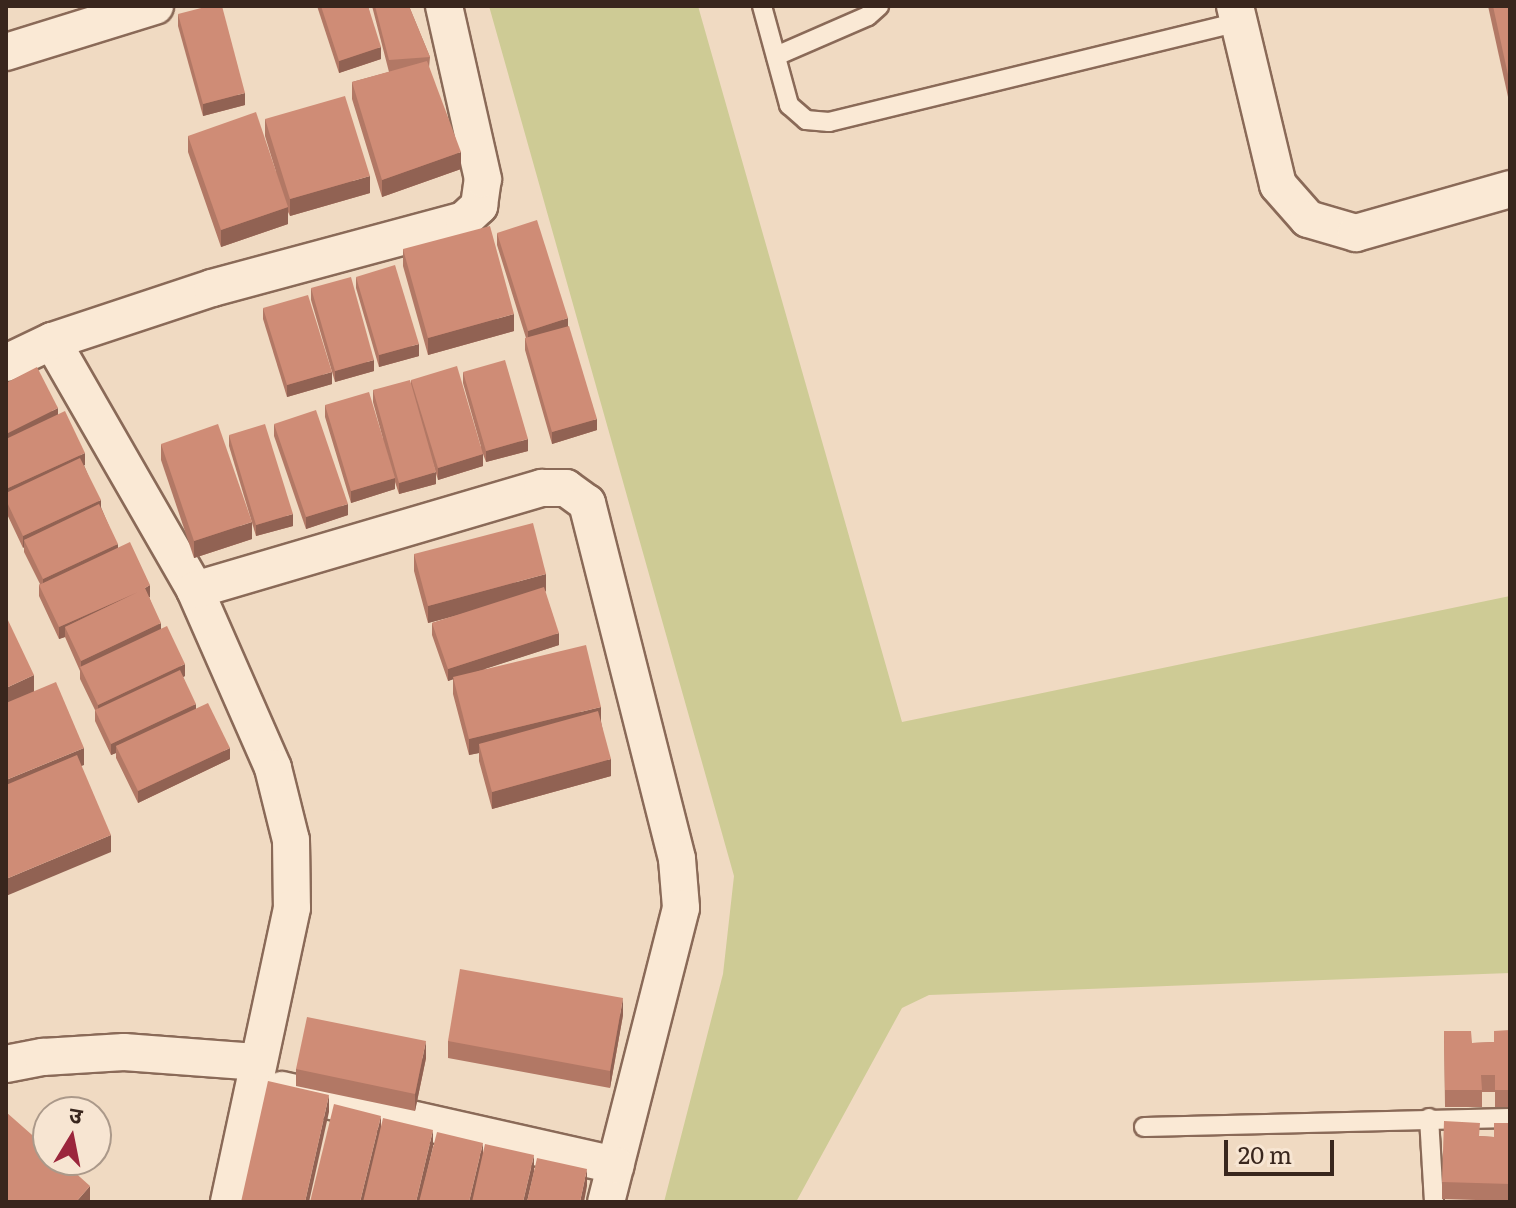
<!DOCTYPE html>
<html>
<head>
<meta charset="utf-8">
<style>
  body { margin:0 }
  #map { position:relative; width:1516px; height:1208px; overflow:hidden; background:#f0dac2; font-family:Literata,"Noto Sans Devanagari",serif }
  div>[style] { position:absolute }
  .green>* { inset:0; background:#cecb95 }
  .roads { filter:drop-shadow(2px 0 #8a6a58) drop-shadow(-2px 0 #8a6a58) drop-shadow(0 2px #8a6a58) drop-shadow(0 -2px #8a6a58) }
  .lane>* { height:18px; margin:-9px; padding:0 9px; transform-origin:9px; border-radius:9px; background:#fae9d5 }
  .street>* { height:36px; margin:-18px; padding:0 18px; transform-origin:18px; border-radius:18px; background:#fae9d5 }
  .wall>* { inset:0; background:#b27865 }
  .shaded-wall>* { inset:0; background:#916253 }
  .building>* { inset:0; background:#cf8c76 }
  span { translate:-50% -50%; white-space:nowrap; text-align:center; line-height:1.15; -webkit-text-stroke:8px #f7e5d2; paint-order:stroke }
  .frame { position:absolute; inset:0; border:8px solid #39261d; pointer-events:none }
  .north { position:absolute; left:32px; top:1096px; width:80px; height:80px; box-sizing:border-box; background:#f7e5d2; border:2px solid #ab998a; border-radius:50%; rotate:10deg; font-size:22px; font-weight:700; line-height:32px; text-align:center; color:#39261d }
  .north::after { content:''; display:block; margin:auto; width:28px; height:36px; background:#9b263c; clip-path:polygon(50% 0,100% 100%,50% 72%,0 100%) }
  .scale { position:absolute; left:1224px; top:1140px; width:110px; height:36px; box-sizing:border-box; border:4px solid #39261d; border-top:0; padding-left:10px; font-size:24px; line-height:28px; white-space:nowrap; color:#39261d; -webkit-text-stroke:6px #f7e5d2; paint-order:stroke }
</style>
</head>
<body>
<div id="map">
  <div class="green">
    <i style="clip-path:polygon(489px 6px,698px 6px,902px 722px,1510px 596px,1510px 973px,929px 995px,902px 1008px,796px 1202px,664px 1202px,723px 974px,734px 876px)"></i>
  </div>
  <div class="roads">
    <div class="lane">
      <i style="left:762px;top:6px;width:103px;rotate:74.7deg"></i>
      <i style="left:789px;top:105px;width:23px;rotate:41deg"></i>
      <i style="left:806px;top:120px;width:23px;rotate:5deg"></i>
      <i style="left:829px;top:122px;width:422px;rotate:-13.7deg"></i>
      <i style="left:776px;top:56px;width:100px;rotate:-23.5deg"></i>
      <i style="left:868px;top:16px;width:15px;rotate:-42deg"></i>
      <i style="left:1429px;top:1118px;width:84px;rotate:86.6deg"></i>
      <i style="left:1144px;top:1127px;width:366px;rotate:-1.4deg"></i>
    </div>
    <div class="street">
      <i style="left:1235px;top:6px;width:184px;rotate:76.5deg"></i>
      <i style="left:1278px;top:185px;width:45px;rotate:48.6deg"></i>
      <i style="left:1308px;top:219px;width:50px;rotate:16.3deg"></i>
      <i style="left:1356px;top:233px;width:160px;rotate:-15.9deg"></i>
      <i style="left:6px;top:52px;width:156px;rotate:-17.2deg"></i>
      <i style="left:52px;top:341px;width:287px;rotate:60.1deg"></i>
      <i style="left:195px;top:590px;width:194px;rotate:66.3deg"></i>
      <i style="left:273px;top:768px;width:74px;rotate:76deg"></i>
      <i style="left:291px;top:840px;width:68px;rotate:89.2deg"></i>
      <i style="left:292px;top:908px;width:301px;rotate:102.1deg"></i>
      <i style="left:6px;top:363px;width:51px;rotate:-25.6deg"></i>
      <i style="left:52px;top:341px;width:169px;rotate:-18.3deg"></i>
      <i style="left:212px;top:288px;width:261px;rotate:-15.1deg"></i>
      <i style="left:464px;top:220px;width:21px;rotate:-43deg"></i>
      <i style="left:479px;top:206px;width:27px;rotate:-82deg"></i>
      <i style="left:483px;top:179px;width:177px;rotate:-102.7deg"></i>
      <i style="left:195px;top:590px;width:362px;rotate:-16.4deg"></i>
      <i style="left:542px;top:488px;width:24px"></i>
      <i style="left:566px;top:488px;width:26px;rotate:36deg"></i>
      <i style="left:587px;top:503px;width:367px;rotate:75.8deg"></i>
      <i style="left:677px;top:859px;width:49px;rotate:85.3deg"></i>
      <i style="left:681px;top:908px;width:303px;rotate:104.3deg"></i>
      <i style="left:6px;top:1064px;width:38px;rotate:-11deg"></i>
      <i style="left:43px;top:1057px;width:81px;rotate:-3.5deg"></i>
      <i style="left:124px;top:1052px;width:132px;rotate:4.3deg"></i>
      <i style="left:282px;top:1090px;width:342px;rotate:12.7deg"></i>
    </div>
  </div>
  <div class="wall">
    <i style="clip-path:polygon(317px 6px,368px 6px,381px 59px,339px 73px)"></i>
    <i style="clip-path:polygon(372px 6px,409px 6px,430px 57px,429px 68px,461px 169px,382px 197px,352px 99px,352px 82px,389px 72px)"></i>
    <i style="clip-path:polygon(1488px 6px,1510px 6px,1510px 106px)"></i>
    <i style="clip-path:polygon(178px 14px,245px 105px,203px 116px,178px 26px)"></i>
    <i style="clip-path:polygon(265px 119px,370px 193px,290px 216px,288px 212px,288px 224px,221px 247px,188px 152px,188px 136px,276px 172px,265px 136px)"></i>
    <i style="clip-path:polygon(497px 233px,568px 326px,597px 430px,552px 444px,525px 350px,525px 338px,526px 338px,497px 245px)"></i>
    <i style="clip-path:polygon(403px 249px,514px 331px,428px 355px,403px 266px)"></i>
    <i style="clip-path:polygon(356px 277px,419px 356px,379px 367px,356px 288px)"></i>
    <i style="clip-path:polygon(311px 288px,374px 371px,335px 382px,311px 300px)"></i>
    <i style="clip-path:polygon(263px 308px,332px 384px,287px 397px,263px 319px)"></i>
    <i style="clip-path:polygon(463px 372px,528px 451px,486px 462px,483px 454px,483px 466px,438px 480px,432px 460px,436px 484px,399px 494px,395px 482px,395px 489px,351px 503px,325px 417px,325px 405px,383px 439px,373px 402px,373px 390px,411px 386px,411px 380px,481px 447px,463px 383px)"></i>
    <i style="clip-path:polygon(6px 383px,58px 415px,85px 465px,84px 465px,101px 507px,118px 548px,150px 597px,149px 597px,161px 629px,185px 676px,183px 677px,196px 709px,230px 759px,138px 803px,116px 758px,116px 753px,111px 755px,95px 721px,95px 710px,80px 679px,80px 671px,65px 637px,59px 639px,39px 596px,39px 585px,40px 584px,24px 552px,24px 547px,23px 548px,6px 512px)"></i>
    <i style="clip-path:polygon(274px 424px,348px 515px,306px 529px,274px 436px)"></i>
    <i style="clip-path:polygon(229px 435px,293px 526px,256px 536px,229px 446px)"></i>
    <i style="clip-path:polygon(161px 444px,252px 539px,194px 558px,161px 460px)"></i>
    <i style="clip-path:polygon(414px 554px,546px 591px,545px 592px,559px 645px,484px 669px,601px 721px,611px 776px,492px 809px,479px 761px,479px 753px,469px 755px,453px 694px,453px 679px,448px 681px,432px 635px,432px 623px,459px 615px,428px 623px,414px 571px)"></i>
    <i style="clip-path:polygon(623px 1015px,610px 1088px,448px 1058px,448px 1041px)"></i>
    <i style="clip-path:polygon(1510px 1030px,1510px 1107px,1495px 1107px,1495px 1092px,1482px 1092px,1482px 1107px,1445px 1107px,1444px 1031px,1472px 1043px,1494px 1042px)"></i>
    <i style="clip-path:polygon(426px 1058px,415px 1111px,296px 1086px,296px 1069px)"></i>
    <i style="clip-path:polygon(1510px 1123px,1510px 1201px,1442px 1199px,1442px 1182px,1479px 1136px,1494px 1137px)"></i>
  </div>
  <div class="shaded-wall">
    <i style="clip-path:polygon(381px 47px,381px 59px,339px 73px,339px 61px)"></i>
    <i style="clip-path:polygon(245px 93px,245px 105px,203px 116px,203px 104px)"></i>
    <i style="clip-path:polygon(461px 152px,461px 169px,382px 197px,382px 180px)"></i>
    <i style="clip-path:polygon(370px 176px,370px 193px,290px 216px,290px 199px)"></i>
    <i style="clip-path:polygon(288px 207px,288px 224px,221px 247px,221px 230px)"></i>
    <i style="clip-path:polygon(514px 314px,514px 331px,428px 355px,428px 338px)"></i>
    <i style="clip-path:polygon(568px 318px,568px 330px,528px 342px,528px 331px)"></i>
    <i style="clip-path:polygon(419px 344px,419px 356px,379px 367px,379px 355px)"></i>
    <i style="clip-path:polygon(374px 360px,374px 371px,335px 382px,335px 371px)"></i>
    <i style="clip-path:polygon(332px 372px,332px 384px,287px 397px,287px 385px)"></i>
    <i style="clip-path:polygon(58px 408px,58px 420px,6px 446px,6px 434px)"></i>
    <i style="clip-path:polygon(597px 419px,597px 430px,552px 444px,552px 432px)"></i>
    <i style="clip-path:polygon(528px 439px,528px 451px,486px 462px,486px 451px)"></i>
    <i style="clip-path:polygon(85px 453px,85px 465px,6px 501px,6px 489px)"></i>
    <i style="clip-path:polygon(483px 454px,483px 466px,438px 480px,438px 468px)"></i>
    <i style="clip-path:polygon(436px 472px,436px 484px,399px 494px,399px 483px)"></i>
    <i style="clip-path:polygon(395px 478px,395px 489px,351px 503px,351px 491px)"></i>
    <i style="clip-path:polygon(101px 500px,101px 511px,24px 540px,24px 547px,23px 548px,23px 536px)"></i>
    <i style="clip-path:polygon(348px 504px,348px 515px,306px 529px,306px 517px)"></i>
    <i style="clip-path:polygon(293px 514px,293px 526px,256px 536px,256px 525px)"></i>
    <i style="clip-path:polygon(252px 522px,252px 539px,194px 558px,194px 541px)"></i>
    <i style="clip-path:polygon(118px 544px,118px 556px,43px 591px,43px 579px)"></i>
    <i style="clip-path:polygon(546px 574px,546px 591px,428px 623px,428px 606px)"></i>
    <i style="clip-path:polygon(150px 585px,150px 597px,145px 599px,145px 588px)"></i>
    <i style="clip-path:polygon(138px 592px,65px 627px,65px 637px,59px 639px,59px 627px)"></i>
    <i style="clip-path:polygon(161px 623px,161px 635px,81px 669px,81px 661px)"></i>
    <i style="clip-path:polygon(559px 633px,559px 645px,448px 681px,448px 669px)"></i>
    <i style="clip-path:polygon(185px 664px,185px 676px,98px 717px,98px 705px)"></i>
    <i style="clip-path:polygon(34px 675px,34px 692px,6px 705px,6px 688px)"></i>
    <i style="clip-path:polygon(196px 704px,196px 715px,116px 746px,116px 753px,111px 755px,111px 744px)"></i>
    <i style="clip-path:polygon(601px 707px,601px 724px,479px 744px,479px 753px,469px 755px,469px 739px)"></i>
    <i style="clip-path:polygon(84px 748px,84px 765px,6px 797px,6px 780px)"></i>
    <i style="clip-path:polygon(230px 748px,230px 759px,138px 803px,138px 791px)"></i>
    <i style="clip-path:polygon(611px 759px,611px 776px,492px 809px,492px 792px)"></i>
    <i style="clip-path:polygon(111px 835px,111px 852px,6px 896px,6px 879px)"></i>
    <i style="clip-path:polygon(623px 998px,623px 1015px,610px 1088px,610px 1071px)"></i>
    <i style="clip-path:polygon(426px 1041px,426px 1058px,415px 1111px,415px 1094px)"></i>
    <i style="clip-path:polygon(329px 1095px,329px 1112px,309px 1202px,305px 1202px)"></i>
    <i style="clip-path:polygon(381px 1116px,381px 1133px,364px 1202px,360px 1202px)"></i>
    <i style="clip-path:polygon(433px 1130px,433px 1147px,420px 1202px,416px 1202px)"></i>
    <i style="clip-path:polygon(483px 1143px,483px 1160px,473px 1202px,469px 1202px)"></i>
    <i style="clip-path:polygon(534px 1155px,534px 1172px,527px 1202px,523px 1202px)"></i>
    <i style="clip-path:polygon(587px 1169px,587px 1186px,584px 1202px,580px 1202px)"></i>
    <i style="clip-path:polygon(90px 1186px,90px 1202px,76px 1202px)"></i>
  </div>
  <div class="building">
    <i style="clip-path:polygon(209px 6px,222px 6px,245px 93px,203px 104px,178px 14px)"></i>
    <i style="clip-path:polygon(321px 6px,368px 6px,381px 47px,339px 61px)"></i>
    <i style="clip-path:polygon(375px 6px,409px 6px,430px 57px,389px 60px)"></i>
    <i style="clip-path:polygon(1493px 6px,1510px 6px,1510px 84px)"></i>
    <i style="clip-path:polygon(427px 61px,461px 152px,382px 180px,352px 82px)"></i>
    <i style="clip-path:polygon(345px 96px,370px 176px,290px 199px,265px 119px)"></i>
    <i style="clip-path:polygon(256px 112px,288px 207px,221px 230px,188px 136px)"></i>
    <i style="clip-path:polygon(537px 220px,568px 318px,528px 331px,497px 233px)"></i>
    <i style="clip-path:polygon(490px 226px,514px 314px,428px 338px,403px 249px)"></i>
    <i style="clip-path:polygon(395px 265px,419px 344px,379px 355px,356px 277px)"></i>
    <i style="clip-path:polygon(351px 277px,374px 360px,335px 371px,311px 288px)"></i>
    <i style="clip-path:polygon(308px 295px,332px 372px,287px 385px,263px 308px)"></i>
    <i style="clip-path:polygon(569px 326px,597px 419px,552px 432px,525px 338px)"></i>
    <i style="clip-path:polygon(505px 360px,528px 439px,486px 451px,463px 372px)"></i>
    <i style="clip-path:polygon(457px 366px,483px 454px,438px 468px,411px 380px)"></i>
    <i style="clip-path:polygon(37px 367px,58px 408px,6px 434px,6px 383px)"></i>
    <i style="clip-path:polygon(410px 380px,436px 472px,399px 483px,373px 390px)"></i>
    <i style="clip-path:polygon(369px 392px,395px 478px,351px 491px,325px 405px)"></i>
    <i style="clip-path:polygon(316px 410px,348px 504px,306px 517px,274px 424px)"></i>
    <i style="clip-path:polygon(65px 411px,85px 453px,6px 489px,6px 439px)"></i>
    <i style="clip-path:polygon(218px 424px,252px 522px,194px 541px,161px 444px)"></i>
    <i style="clip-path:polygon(265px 424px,293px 514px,256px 525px,229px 435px)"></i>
    <i style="clip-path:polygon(80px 458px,101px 500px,23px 536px,6px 500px,6px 493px)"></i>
    <i style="clip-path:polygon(99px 504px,118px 544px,43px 579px,24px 540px)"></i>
    <i style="clip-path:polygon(533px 523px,546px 574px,428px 606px,414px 554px)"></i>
    <i style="clip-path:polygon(130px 542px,150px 585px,145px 588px,161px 623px,81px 661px,65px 627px,138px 592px,59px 627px,39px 585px)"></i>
    <i style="clip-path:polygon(544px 587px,559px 633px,448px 669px,432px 623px)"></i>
    <i style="clip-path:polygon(6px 616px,34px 675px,6px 688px)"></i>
    <i style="clip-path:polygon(167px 626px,185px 664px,98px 705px,80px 667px)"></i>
    <i style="clip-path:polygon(586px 645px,601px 707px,469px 739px,453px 677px)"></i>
    <i style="clip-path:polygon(180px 670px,196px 704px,111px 744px,95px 710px)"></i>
    <i style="clip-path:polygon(56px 682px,84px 748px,6px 780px,6px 703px)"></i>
    <i style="clip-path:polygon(208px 703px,230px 748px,138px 791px,116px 746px)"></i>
    <i style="clip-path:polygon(598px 711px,611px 759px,492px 792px,479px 744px)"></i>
    <i style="clip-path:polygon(77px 755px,111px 835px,6px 879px,6px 785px)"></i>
    <i style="clip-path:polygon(460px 969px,623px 998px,610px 1071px,448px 1041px)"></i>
    <i style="clip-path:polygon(307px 1017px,426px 1041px,415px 1094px,296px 1069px)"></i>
    <i style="clip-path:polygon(1510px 1030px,1510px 1090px,1495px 1090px,1495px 1075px,1481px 1075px,1482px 1090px,1445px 1090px,1444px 1031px,1471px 1031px,1472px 1043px,1494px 1042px,1494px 1031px)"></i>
    <i style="clip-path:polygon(268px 1081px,329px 1095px,305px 1202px,241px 1202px)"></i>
    <i style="clip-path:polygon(334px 1104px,381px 1116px,360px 1202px,310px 1202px)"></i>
    <i style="clip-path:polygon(6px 1112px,48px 1149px,48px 1160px,61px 1160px,90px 1186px,76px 1202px,6px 1202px)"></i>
    <i style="clip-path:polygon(383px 1118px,433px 1130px,416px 1202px,363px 1202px)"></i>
    <i style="clip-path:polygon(1444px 1121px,1480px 1123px,1479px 1136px,1494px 1137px,1494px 1123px,1510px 1123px,1510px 1184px,1442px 1182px)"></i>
    <i style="clip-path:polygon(437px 1132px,483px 1143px,469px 1202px,419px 1202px)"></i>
    <i style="clip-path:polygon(485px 1144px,534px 1155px,523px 1202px,472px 1202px)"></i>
    <i style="clip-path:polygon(537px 1158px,587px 1169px,580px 1202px,527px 1202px)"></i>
  </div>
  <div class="frame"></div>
  <div class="north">उ</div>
  <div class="scale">20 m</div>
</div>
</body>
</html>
